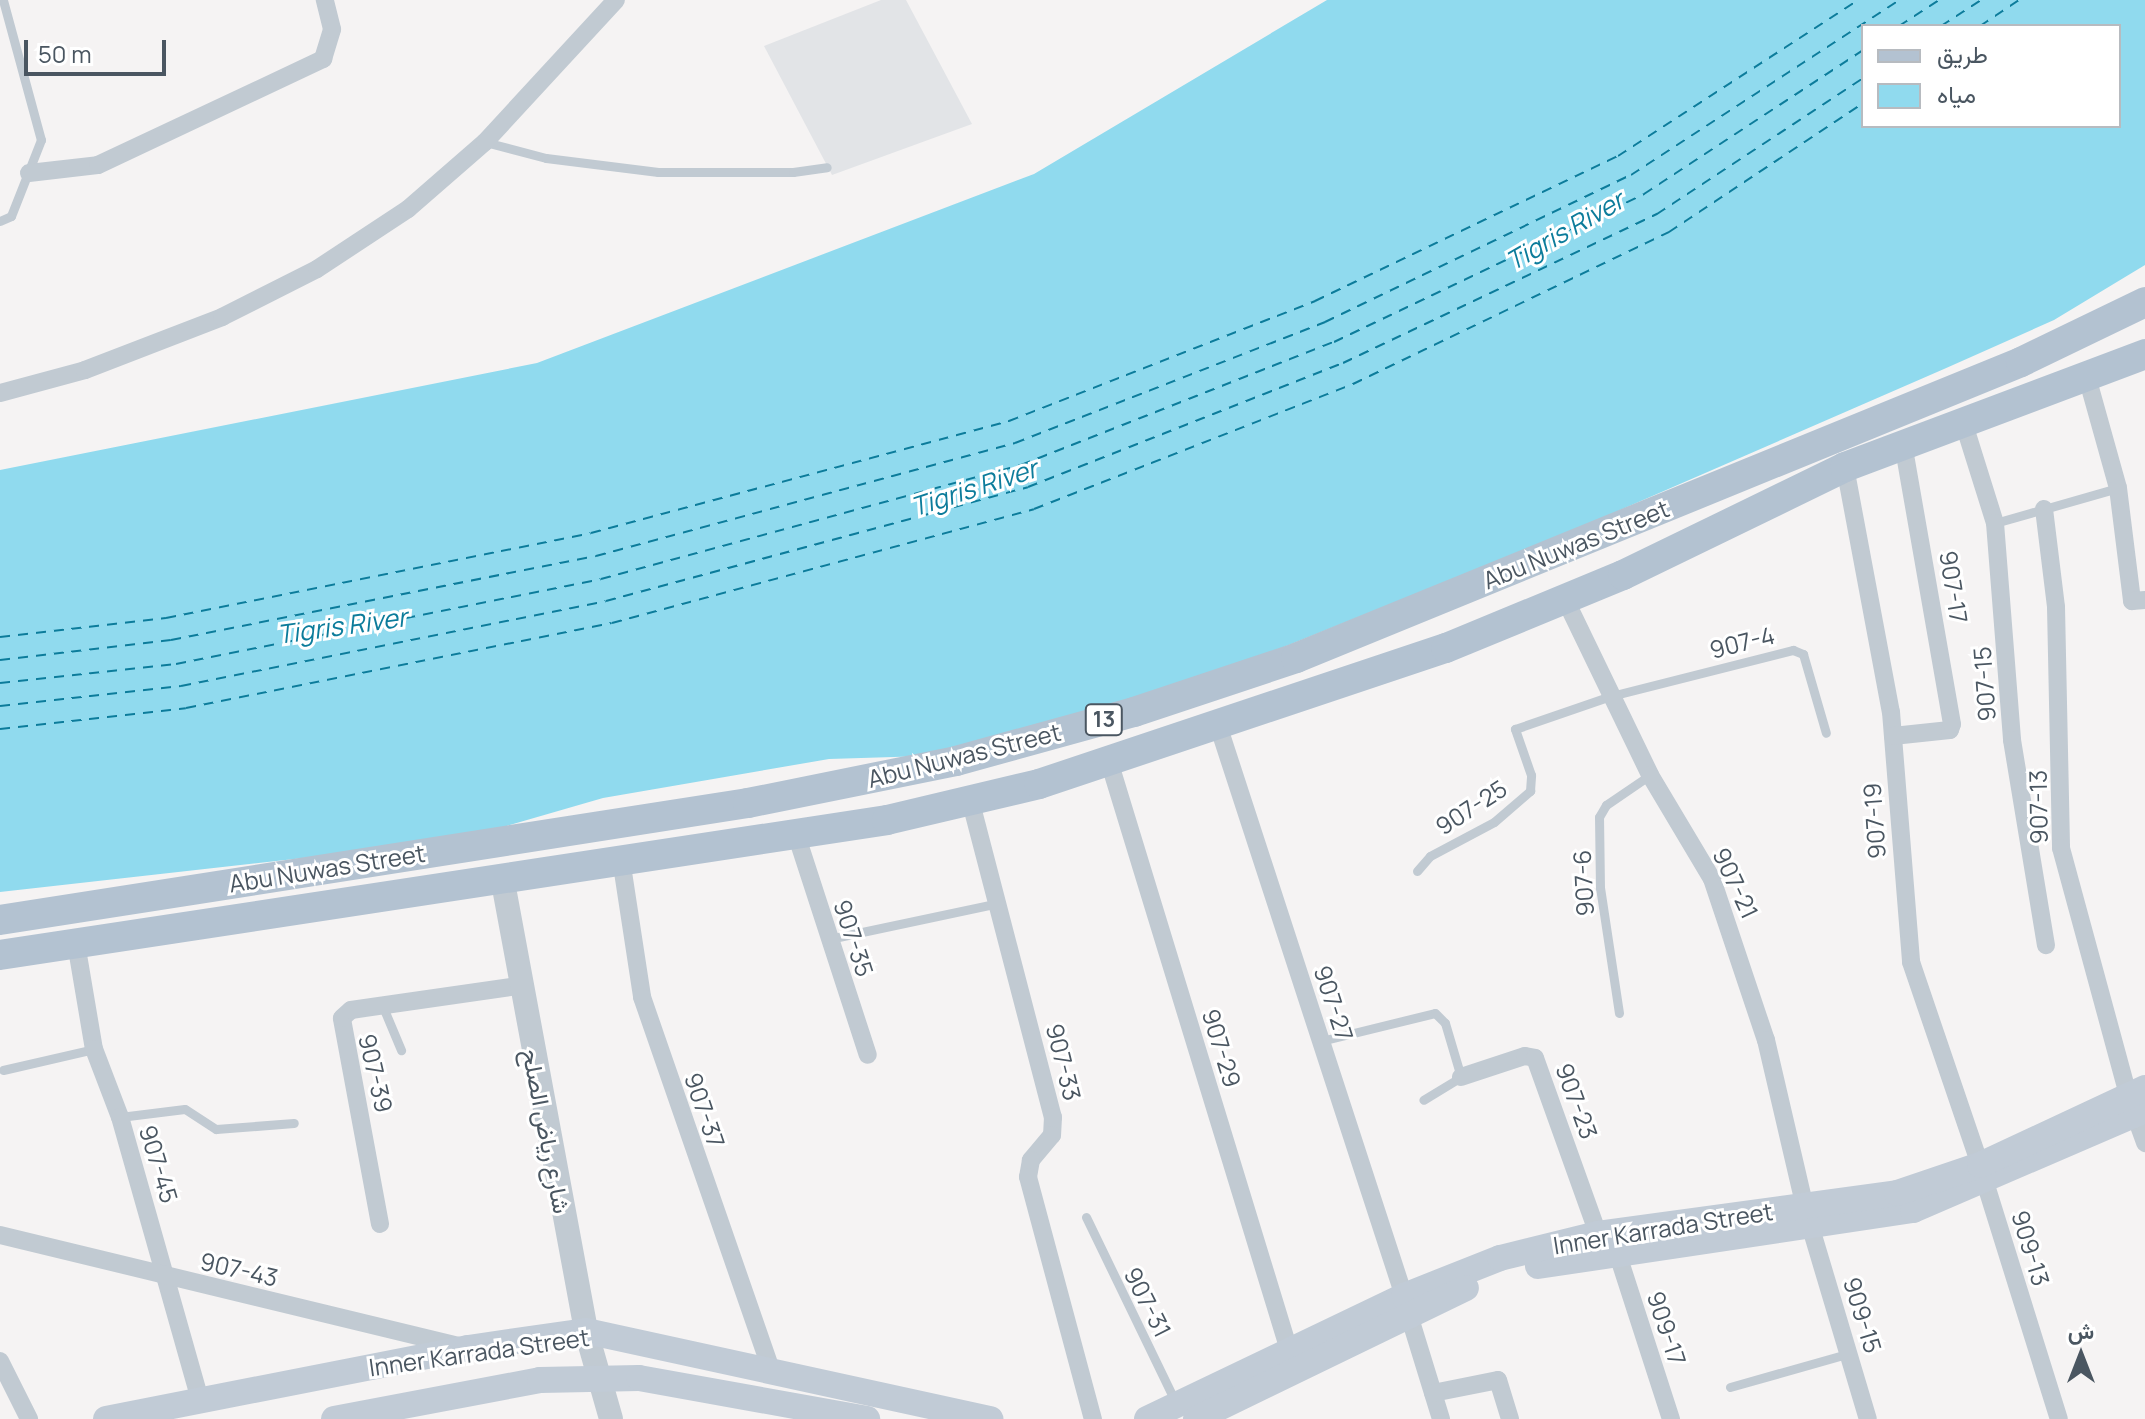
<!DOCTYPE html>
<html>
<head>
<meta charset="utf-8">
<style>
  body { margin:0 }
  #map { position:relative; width:2145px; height:1419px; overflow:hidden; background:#f5f3f3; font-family:Manrope,Vazirmatn,sans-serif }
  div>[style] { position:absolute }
  .airport>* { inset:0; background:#e2e4e7 }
  .water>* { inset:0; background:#90daee }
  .ferry>* { height:2px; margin-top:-1px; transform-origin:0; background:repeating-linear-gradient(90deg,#0c7c9b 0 10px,transparent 0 18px) }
  .service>* { height:9px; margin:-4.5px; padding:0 4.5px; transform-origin:4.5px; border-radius:4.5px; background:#c1cad2 }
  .minor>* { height:18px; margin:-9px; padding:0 9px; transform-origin:9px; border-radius:9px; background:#c1cad2 }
  .tertiary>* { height:24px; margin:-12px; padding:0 12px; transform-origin:12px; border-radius:12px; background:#c1cad2 }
  .secondary>* { height:26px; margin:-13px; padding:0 13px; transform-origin:13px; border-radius:13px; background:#c1cbd6 }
  .primary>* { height:30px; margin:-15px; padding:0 15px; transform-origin:15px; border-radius:15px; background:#b3c2d1 }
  span { translate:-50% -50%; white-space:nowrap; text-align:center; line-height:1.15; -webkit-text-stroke:6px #fff; paint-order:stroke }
  .shield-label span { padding:2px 6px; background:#fff; border:2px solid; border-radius:6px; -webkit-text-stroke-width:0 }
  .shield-label { font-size:22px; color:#4a5661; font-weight:700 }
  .street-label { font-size:24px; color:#4a5661 }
  .water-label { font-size:26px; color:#0c7c9b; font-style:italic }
  .legend { position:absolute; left:1861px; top:24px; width:260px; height:104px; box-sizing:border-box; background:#fff; border:2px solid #b7bbc0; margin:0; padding:10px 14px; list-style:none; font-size:24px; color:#4a5661 }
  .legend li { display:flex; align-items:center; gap:16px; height:40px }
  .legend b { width:40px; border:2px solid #b7bbc0 }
  .north { position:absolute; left:2041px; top:1315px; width:80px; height:80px; -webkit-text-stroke:6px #fff; paint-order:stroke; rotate:0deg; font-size:22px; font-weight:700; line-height:32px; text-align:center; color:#4a5661 }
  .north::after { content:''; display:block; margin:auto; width:28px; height:36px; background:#4a5661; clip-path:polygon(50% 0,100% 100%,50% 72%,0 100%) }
  .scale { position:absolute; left:24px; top:40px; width:142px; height:36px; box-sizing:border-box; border:4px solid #4a5661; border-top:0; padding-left:10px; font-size:24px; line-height:28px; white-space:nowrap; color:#4a5661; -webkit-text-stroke:6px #fff; paint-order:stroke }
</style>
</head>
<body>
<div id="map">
  <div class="airport">
    <i style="clip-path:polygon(881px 0,906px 0,972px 124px,832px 175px,764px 46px)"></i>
  </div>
  <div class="water">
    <i style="clip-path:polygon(evenodd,1327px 0,2145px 0,2145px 265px,2054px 320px,1944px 369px,1565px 534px,1187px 686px,926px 756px,829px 759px,603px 798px,455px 841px,0 892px,0 470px,537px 363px,1034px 174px,1327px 0,1863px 26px,2119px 26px,2119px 126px,1863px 126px,1863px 26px)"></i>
  </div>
  <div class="ferry">
    <i style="left:1899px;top:26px;width:48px;rotate:-33deg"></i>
    <i style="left:1941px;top:26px;width:48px;rotate:-33deg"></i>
    <i style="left:1980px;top:26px;width:47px;rotate:-33.7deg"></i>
    <i style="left:0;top:637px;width:167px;rotate:-6.5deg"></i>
    <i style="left:166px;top:618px;width:433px;rotate:-11.3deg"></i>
    <i style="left:591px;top:533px;width:433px;rotate:-15deg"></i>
    <i style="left:1009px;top:421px;width:329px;rotate:-21.4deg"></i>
    <i style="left:1315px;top:301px;width:336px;rotate:-25.6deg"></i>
    <i style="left:1618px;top:156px;width:286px;rotate:-33deg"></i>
    <i style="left:0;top:660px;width:172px;rotate:-6.7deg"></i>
    <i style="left:171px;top:640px;width:433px;rotate:-11.2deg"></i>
    <i style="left:596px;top:556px;width:434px;rotate:-15.1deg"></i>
    <i style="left:1015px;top:443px;width:333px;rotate:-21.3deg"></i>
    <i style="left:1325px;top:322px;width:339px;rotate:-25.7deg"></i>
    <i style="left:1631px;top:175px;width:320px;rotate:-33.1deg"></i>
    <i style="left:0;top:683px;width:177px;rotate:-6.2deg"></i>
    <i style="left:176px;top:664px;width:433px;rotate:-11.3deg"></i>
    <i style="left:601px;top:579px;width:435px;rotate:-15.2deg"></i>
    <i style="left:1021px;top:465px;width:336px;rotate:-21.5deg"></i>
    <i style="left:1334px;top:342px;width:344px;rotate:-25.5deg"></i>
    <i style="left:1644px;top:194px;width:262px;rotate:-33.3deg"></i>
    <i style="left:0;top:706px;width:182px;rotate:-6.3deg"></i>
    <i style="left:181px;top:686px;width:433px;rotate:-11.3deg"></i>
    <i style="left:606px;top:601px;width:437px;rotate:-15.1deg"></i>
    <i style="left:1028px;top:487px;width:339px;rotate:-21.5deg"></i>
    <i style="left:1343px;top:363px;width:348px;rotate:-25.4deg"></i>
    <i style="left:1657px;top:214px;width:247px;rotate:-33.4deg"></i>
    <i style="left:0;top:729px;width:187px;rotate:-6.4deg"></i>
    <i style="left:186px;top:708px;width:434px;rotate:-11.3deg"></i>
    <i style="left:612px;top:623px;width:437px;rotate:-15.1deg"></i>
    <i style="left:1034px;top:509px;width:343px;rotate:-21.4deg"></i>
    <i style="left:1353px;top:384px;width:351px;rotate:-25.7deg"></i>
    <i style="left:1669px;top:232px;width:233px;rotate:-33.6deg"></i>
  </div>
  <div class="service">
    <i style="left:485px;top:142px;width:63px;rotate:14.7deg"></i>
    <i style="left:546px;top:158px;width:113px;rotate:7.1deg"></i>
    <i style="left:658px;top:172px;width:135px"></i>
    <i style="left:793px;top:172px;width:34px;rotate:-8deg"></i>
    <i style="left:0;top:221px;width:12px;rotate:-24deg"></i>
    <i style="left:11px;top:216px;width:82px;rotate:-68.5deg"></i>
    <i style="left:41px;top:140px;width:145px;rotate:-105.2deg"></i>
    <i style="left:1995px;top:523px;width:128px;rotate:-15.9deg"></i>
    <i style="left:1417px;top:871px;width:20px;rotate:-49deg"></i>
    <i style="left:1430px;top:856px;width:72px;rotate:-28deg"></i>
    <i style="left:1494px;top:822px;width:48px;rotate:-40.7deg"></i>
    <i style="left:1530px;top:791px;width:16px;rotate:-86deg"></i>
    <i style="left:1531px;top:775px;width:49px;rotate:-109.2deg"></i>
    <i style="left:1515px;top:729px;width:102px;rotate:-19deg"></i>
    <i style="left:1611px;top:696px;width:188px;rotate:-14.2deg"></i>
    <i style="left:1793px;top:650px;width:11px;rotate:22deg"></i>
    <i style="left:1803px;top:654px;width:82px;rotate:73.8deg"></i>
    <i style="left:829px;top:939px;width:173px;rotate:-12deg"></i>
    <i style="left:383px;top:1007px;width:47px;rotate:67.3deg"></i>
    <i style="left:1619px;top:1013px;width:126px;rotate:-98.6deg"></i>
    <i style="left:1600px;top:888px;width:71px;rotate:-90.8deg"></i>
    <i style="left:1599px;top:817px;width:14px;rotate:-60deg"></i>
    <i style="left:1606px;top:805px;width:53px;rotate:-34.3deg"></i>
    <i style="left:1321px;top:1041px;width:117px;rotate:-13.8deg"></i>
    <i style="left:1435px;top:1013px;width:14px;rotate:45deg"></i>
    <i style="left:1445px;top:1023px;width:56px;rotate:73.5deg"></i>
    <i style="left:1461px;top:1077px;width:44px;rotate:148.8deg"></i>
    <i style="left:3px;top:1070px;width:93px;rotate:-13deg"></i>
    <i style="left:120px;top:1117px;width:65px;rotate:-7deg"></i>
    <i style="left:185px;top:1109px;width:37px;rotate:33deg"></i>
    <i style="left:216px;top:1129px;width:78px;rotate:-4.4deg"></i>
    <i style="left:1086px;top:1217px;width:204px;rotate:64.2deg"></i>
    <i style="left:1730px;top:1387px;width:125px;rotate:-15.8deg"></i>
  </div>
  <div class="minor">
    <i style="left:29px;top:173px;width:69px;rotate:-6.6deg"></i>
    <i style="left:98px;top:165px;width:249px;rotate:-25.2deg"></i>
    <i style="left:323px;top:59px;width:31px;rotate:-73deg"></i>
    <i style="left:332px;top:29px;width:30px;rotate:-104deg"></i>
    <i style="left:2087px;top:377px;width:115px;rotate:74.4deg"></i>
    <i style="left:2118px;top:488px;width:114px;rotate:82.9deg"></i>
    <i style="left:2132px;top:601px;width:13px;rotate:-4deg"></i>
    <i style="left:0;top:393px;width:88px;rotate:-15.1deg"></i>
    <i style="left:85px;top:370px;width:147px;rotate:-21.1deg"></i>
    <i style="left:222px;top:317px;width:106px;rotate:-26.8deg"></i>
    <i style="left:317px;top:269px;width:109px;rotate:-33.4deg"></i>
    <i style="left:408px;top:209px;width:102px;rotate:-41deg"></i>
    <i style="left:485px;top:142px;width:193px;rotate:-47.3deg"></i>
    <i style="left:1963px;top:421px;width:107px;rotate:72.6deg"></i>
    <i style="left:1995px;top:523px;width:218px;rotate:85.5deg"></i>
    <i style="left:2012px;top:740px;width:208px;rotate:80.6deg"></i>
    <i style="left:1845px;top:467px;width:249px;rotate:79.4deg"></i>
    <i style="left:1891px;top:712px;width:251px;rotate:85.4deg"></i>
    <i style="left:1911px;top:962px;width:214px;rotate:71.2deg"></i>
    <i style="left:2044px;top:509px;width:99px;rotate:83deg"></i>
    <i style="left:2056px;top:607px;width:241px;rotate:88.8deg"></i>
    <i style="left:2061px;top:848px;width:256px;rotate:74.8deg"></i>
    <i style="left:1566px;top:601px;width:193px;rotate:64.2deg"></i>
    <i style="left:1650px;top:775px;width:121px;rotate:59.2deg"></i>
    <i style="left:1712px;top:879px;width:170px;rotate:71.5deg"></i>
    <i style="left:1766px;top:1040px;width:171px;rotate:76.9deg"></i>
    <i style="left:1218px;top:725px;width:601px;rotate:71.96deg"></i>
    <i style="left:1893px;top:736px;width:57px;rotate:-6deg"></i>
    <i style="left:1950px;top:730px;width:6px;rotate:-72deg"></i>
    <i style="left:1952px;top:724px;width:285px;rotate:-99.9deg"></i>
    <i style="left:1109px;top:761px;width:616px;rotate:73.01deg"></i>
    <i style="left:971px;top:803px;width:325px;rotate:75.4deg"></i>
    <i style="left:1053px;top:1117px;width:18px;rotate:93deg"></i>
    <i style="left:1052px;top:1135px;width:33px;rotate:130deg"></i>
    <i style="left:1031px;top:1160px;width:17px;rotate:100deg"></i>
    <i style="left:1028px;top:1177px;width:251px;rotate:75deg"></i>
    <i style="left:796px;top:834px;width:232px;rotate:72deg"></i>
    <i style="left:621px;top:859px;width:140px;rotate:81.3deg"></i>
    <i style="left:642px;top:997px;width:394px;rotate:70.9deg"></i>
    <i style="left:76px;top:943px;width:108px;rotate:80.4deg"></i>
    <i style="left:94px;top:1049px;width:73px;rotate:69.1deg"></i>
    <i style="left:120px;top:1117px;width:293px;rotate:74.2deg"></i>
    <i style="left:1461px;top:1077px;width:67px;rotate:-18.2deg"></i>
    <i style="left:1525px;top:1056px;width:10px;rotate:11deg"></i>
    <i style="left:1535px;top:1058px;width:187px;rotate:70.3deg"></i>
    <i style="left:2135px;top:1115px;width:30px;rotate:70deg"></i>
    <i style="left:1985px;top:1182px;width:248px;rotate:72.7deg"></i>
    <i style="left:380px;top:1224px;width:209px;rotate:-100.5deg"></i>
    <i style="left:342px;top:1018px;width:12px;rotate:-42deg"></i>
    <i style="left:351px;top:1010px;width:169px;rotate:-8.2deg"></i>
    <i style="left:1810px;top:1225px;width:202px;rotate:73.4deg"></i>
    <i style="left:0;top:1235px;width:473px;rotate:13.6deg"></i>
    <i style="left:1617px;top:1252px;width:176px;rotate:72.1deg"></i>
    <i style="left:1409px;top:1315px;width:109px;rotate:72.9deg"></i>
    <i style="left:0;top:1361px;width:65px;rotate:63.4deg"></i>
    <i style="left:1433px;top:1393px;width:66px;rotate:-11.3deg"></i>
    <i style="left:1498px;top:1380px;width:41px;rotate:72.9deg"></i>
  </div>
  <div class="tertiary">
    <i style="left:502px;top:877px;width:462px;rotate:79.5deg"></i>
    <i style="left:586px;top:1331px;width:91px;rotate:74.1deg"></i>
  </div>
  <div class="secondary">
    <i style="left:1538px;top:1266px;width:379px;rotate:-8.5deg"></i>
    <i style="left:1913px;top:1210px;width:253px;rotate:-23.3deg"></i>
    <i style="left:106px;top:1419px;width:369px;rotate:-11.1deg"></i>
    <i style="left:468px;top:1348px;width:119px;rotate:-8.2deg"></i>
    <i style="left:586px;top:1331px;width:414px;rotate:12.3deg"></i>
    <i style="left:334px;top:1419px;width:210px;rotate:-10.7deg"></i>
    <i style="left:540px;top:1380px;width:99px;rotate:-1.2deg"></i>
    <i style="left:639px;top:1378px;width:232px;rotate:10.2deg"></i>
    <i style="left:1147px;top:1419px;width:285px;rotate:-25.6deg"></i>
    <i style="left:1404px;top:1296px;width:103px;rotate:-21.6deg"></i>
    <i style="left:1500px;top:1258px;width:101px;rotate:-13.8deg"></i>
    <i style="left:1598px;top:1234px;width:302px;rotate:-7.8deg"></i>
    <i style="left:1897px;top:1193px;width:88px;rotate:-18.6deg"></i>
    <i style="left:1980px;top:1165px;width:182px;rotate:-25deg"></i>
    <i style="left:1196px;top:1419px;width:300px;rotate:-25.9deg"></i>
  </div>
  <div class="primary">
    <i style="left:0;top:920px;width:757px;rotate:-8.89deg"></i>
    <i style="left:748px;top:803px;width:212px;rotate:-11.4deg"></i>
    <i style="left:956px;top:761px;width:185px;rotate:-15.4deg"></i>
    <i style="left:1134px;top:712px;width:171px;rotate:-18.4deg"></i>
    <i style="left:1296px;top:658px;width:783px;rotate:-22.21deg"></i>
    <i style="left:2021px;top:362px;width:138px;rotate:-25.8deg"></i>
    <i style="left:0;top:955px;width:897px;rotate:-8.65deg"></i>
    <i style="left:887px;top:820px;width:156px;rotate:-13.3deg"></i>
    <i style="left:1039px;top:784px;width:429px;rotate:-18.5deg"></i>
    <i style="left:1446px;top:648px;width:191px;rotate:-22.4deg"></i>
    <i style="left:1623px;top:575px;width:247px;rotate:-25.9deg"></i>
    <i style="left:1845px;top:467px;width:321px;rotate:-20.6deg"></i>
  </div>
  <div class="shield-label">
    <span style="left:1104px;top:720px">13</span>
  </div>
  <div class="street-label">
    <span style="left:1576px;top:544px;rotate:-22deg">Abu Nuwas Street</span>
    <span style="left:1954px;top:587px;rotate:81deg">907-17</span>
    <span style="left:1742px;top:642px;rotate:-14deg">907-4</span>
    <span style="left:1984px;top:684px;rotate:-94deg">907-15</span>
    <span style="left:964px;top:755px;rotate:-14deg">Abu Nuwas Street</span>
    <span style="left:1471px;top:807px;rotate:-33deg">907-25</span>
    <span style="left:2038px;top:807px;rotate:-91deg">907-13</span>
    <span style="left:1874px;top:821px;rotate:-94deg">907-19</span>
    <span style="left:327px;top:868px;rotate:-9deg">Abu Nuwas Street</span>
    <span style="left:1583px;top:883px;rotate:-93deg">907-6</span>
    <span style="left:1736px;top:883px;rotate:65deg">907-21</span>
    <span style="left:854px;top:938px;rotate:72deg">907-35</span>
    <span style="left:1334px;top:1003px;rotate:72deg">907-27</span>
    <span style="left:1222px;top:1048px;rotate:73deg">907-29</span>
    <span style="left:1064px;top:1062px;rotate:76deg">907-33</span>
    <span style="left:376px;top:1073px;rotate:77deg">907-39</span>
    <span style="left:1577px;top:1101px;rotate:70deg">907-23</span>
    <span style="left:705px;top:1110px;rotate:71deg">907-37</span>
    <span style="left:547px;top:1131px;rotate:79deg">شارع رياض الصلح</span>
    <span style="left:159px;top:1164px;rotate:73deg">907-45</span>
    <span style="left:1663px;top:1228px;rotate:-9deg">Inner Karrada Street</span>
    <span style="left:2031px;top:1248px;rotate:73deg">909-13</span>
    <span style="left:239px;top:1269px;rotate:13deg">907-43</span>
    <span style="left:1148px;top:1302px;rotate:63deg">907-31</span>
    <span style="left:1863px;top:1315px;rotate:73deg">909-15</span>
    <span style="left:1667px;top:1328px;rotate:72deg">909-17</span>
    <span style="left:479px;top:1352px;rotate:-8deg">Inner Karrada Street</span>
  </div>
  <div class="water-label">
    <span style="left:1565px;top:231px;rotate:-30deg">Tigris River</span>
    <span style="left:974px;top:488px;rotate:-18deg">Tigris River</span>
    <span style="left:342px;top:626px;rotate:-8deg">Tigris River</span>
  </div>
  <ul class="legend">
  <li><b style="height:10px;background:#b3c2d1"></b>طريق</li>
  <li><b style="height:22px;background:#90daee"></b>مياه</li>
  </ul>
  <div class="north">ش</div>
  <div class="scale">50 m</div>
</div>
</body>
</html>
